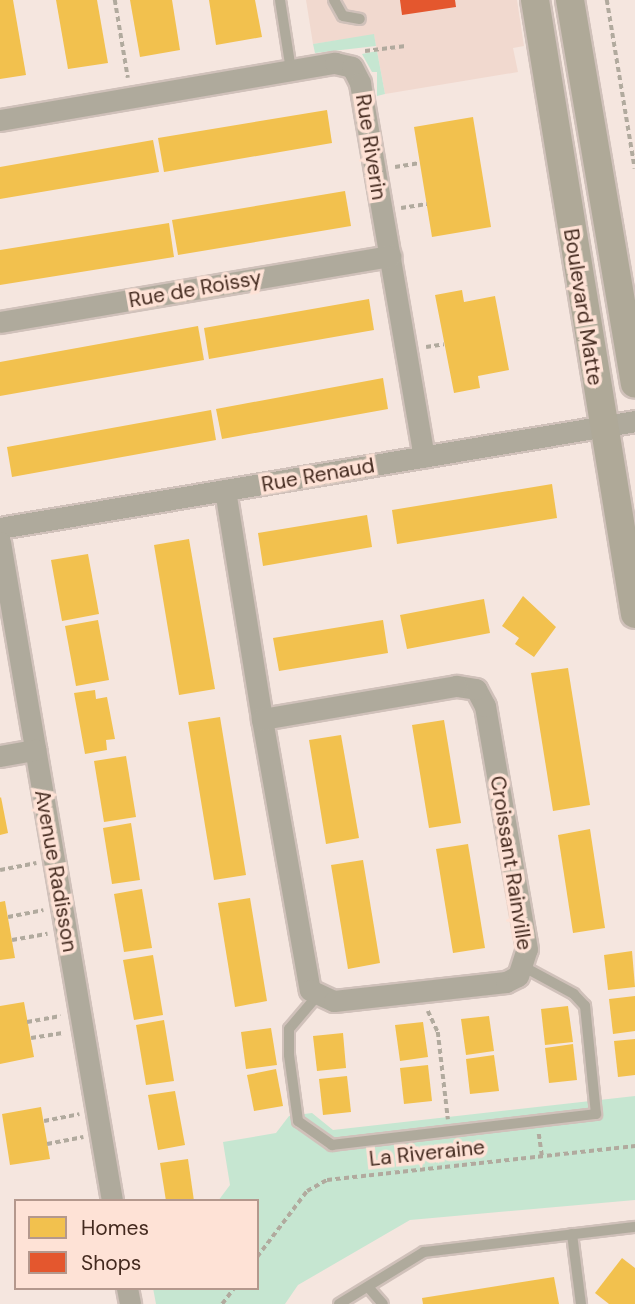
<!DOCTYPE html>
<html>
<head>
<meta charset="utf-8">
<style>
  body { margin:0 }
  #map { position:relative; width:635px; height:1304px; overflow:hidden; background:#f5e6df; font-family:"DM Sans",sans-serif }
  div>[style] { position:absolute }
  .built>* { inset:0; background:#f1d9cf }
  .green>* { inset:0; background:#c6e6d1 }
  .homes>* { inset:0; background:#f2c14e }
  .shops>* { inset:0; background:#e4572e }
  .path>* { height:3.5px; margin-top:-1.75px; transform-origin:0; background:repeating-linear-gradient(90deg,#b1aa9e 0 5px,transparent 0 8.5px) }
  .roads { filter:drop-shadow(2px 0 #d0c1ba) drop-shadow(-2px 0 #d0c1ba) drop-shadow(0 2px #d0c1ba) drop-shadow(0 -2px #d0c1ba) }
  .service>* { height:10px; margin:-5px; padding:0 5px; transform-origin:5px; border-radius:5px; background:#afaa9c }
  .minor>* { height:21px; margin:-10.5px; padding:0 10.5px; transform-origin:10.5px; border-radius:10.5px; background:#afaa9c }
  .secondary>* { height:28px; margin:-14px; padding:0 14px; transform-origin:14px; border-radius:14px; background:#afa998 }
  span { translate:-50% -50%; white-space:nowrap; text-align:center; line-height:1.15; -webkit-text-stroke:7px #fee2d6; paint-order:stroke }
  .street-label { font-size:21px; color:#442a1f }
  .legend { position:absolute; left:14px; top:1199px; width:245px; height:91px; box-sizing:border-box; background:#fee2d6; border:2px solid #b4988d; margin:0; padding:9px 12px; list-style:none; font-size:21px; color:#442a1f }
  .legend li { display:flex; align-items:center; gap:14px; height:35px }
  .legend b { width:35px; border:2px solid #b4988d }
</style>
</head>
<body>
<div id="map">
  <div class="built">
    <i style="clip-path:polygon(306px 0,517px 0,524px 46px,513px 48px,518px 72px,385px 94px,374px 35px,313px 44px)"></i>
  </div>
  <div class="green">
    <i style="clip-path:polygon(374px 34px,376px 46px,315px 53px,313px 44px)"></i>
    <i style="clip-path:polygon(377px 51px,385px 94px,377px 96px,377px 72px,372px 72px,362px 54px)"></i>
    <i style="clip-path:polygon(635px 1096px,635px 1200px,410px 1220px,298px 1285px,285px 1304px,156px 1304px,153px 1288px,257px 1288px,257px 1201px,218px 1201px,230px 1185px,223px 1142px,276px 1133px,289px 1116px,312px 1113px,333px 1130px)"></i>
  </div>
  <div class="homes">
    <i style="clip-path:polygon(0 0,13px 0,26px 75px,0 79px)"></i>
    <i style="clip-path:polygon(56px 0,97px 0,108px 63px,68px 69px)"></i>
    <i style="clip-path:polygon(130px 0,172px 0,180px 50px,140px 57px)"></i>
    <i style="clip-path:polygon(209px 0,255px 0,262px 37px,216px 45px)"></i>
    <i style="clip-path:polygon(327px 110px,332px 143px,164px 172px,158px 138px)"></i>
    <i style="clip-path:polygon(473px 117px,491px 227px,432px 237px,414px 127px)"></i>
    <i style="clip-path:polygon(153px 140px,159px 172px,0 199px,0 167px)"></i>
    <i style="clip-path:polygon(345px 191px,351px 226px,178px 255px,172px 220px)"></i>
    <i style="clip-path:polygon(169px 223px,174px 257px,0 285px,0 250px)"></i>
    <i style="clip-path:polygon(462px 290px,464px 302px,495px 296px,509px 370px,478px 376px,480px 388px,454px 393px,435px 295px)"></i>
    <i style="clip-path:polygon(369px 299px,374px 330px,209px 359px,204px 328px)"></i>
    <i style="clip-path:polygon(198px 326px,204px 360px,0 396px,0 362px)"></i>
    <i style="clip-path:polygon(383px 378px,388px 409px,222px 439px,216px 409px)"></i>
    <i style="clip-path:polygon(211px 410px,216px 440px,12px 477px,7px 447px)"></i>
    <i style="clip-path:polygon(552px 484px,557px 518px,397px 544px,392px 510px)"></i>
    <i style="clip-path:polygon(367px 515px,372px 547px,263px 566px,258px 533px)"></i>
    <i style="clip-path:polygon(189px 539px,215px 689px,179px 695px,154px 545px)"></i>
    <i style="clip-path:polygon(88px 554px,99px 614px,62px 621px,51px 560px)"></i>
    <i style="clip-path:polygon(523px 596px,556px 627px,534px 657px,515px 644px,519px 638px,502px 626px)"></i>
    <i style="clip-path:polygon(484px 599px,490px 633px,407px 649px,400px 615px)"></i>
    <i style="clip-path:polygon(98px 620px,109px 680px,76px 686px,65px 626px)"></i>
    <i style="clip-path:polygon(383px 620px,388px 653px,279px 671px,273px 638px)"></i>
    <i style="clip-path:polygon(568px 668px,590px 805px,553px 811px,531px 673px)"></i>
    <i style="clip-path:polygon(95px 690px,96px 699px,107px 697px,115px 739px,106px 740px,107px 750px,85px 754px,74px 693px)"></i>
    <i style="clip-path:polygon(220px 717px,246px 875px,214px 880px,188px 722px)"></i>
    <i style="clip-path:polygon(444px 720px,461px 823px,429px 828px,412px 725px)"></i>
    <i style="clip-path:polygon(341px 735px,359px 838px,326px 844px,309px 740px)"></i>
    <i style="clip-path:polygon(126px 756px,136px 817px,104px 822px,94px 761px)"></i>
    <i style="clip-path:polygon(1px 797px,8px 833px,0 835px,0 798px)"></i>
    <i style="clip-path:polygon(131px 823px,140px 880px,112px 884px,103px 828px)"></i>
    <i style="clip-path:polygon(590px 829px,605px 928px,573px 933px,558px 835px)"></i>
    <i style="clip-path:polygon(468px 844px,485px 948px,453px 953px,436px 849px)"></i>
    <i style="clip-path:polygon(363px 860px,380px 963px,348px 969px,331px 865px)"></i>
    <i style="clip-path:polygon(142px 889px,152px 948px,124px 952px,114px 894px)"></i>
    <i style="clip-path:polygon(250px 898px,267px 1001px,235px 1007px,218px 903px)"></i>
    <i style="clip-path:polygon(5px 901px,15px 958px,0 960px,0 902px)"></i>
    <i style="clip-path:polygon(632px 951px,635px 987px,608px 990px,604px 955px)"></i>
    <i style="clip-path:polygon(153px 955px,163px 1015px,134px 1020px,123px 960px)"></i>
    <i style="clip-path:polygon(635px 996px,635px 1031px,613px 1034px,609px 999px)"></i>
    <i style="clip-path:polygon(24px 1002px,34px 1057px,0 1064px,0 1006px)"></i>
    <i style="clip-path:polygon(568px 1006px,573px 1042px,545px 1045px,541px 1009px)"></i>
    <i style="clip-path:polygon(489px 1016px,494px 1051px,466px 1055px,461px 1019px)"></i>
    <i style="clip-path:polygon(164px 1020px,174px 1081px,146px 1085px,136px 1025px)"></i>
    <i style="clip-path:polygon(423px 1022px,428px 1057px,400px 1061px,395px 1025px)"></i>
    <i style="clip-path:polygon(271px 1028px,277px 1065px,246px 1069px,241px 1032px)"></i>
    <i style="clip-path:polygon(343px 1033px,346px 1068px,317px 1071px,313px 1036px)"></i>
    <i style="clip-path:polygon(635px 1039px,635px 1075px,618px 1077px,614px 1041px)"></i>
    <i style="clip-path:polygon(573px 1044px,577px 1080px,549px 1083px,545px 1048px)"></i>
    <i style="clip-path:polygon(494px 1055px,499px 1091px,470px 1094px,466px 1059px)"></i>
    <i style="clip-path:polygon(428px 1065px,432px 1101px,404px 1104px,400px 1068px)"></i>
    <i style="clip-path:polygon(276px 1069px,283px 1106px,254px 1111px,247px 1075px)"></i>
    <i style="clip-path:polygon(347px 1076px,351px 1112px,323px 1115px,319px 1079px)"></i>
    <i style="clip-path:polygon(175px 1091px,185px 1145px,158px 1150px,148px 1095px)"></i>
    <i style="clip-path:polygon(41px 1107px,50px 1159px,10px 1165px,2px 1114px)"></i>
    <i style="clip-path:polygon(188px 1159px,194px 1201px,166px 1201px,160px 1163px)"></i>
    <i style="clip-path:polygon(622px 1258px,635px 1268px,635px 1304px,609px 1304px,595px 1293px)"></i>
    <i style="clip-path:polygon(554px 1277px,559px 1304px,423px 1304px,422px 1298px)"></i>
  </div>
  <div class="shops">
    <i style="clip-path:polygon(400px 0,455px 0,456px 7px,402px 15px)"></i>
  </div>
  <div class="path">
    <i style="left:115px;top:0;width:79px;rotate:80.5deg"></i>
    <i style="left:607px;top:0;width:171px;rotate:80.6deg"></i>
    <i style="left:365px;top:51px;width:41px;rotate:-7deg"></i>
    <i style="left:395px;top:167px;width:25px;rotate:-9deg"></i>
    <i style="left:401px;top:208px;width:26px;rotate:-9deg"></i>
    <i style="left:426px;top:347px;width:18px;rotate:-9deg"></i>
    <i style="left:0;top:870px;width:37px;rotate:-11deg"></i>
    <i style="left:8px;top:917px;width:36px;rotate:-11deg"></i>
    <i style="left:12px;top:940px;width:36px;rotate:-10deg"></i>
    <i style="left:428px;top:1011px;width:23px;rotate:65deg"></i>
    <i style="left:438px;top:1032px;width:88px;rotate:83.4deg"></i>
    <i style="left:27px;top:1022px;width:34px;rotate:-10deg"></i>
    <i style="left:31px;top:1038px;width:32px;rotate:-9deg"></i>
    <i style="left:44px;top:1121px;width:36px;rotate:-11deg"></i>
    <i style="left:539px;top:1134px;width:22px;rotate:82deg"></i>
    <i style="left:47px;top:1144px;width:37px;rotate:-11deg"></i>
    <i style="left:257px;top:1257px;width:83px;rotate:-52.9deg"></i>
    <i style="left:307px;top:1191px;width:23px;rotate:-29deg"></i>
    <i style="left:327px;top:1180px;width:310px;rotate:-6.3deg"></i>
    <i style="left:222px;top:1304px;width:20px;rotate:-53deg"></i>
  </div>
  <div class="roads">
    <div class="service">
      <i style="left:280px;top:0;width:71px;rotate:81.1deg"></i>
      <i style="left:334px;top:0;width:18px;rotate:61deg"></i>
      <i style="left:343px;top:16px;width:17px;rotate:10deg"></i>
      <i style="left:317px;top:996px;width:43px;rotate:130.3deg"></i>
      <i style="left:289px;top:1029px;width:26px;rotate:90deg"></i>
      <i style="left:289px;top:1055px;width:67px;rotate:82.2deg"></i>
      <i style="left:298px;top:1121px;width:42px;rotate:35.2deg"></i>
      <i style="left:332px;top:1145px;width:266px;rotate:-6.7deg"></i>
      <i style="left:596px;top:1114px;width:109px;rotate:-95.8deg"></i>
      <i style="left:585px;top:1006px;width:16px;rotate:-133deg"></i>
      <i style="left:574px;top:994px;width:57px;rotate:-151.6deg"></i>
      <i style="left:572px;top:1234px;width:71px;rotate:82.7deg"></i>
      <i style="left:369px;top:1288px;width:21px;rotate:49deg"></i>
      <i style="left:339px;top:1304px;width:100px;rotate:-31.5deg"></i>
      <i style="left:424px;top:1252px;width:212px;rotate:-6.8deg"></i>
    </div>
    <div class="minor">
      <i style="left:0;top:120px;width:340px;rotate:-9.7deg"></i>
      <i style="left:335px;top:63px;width:17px;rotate:13deg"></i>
      <i style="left:352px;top:67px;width:18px;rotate:63deg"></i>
      <i style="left:360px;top:83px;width:379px;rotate:80.3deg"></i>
      <i style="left:0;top:322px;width:396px;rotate:-9.6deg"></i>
      <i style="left:225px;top:490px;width:232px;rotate:80.8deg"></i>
      <i style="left:262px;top:719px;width:275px;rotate:80deg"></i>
      <i style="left:310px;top:990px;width:26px;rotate:25deg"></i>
      <i style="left:334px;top:1001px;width:173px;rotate:-6.3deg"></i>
      <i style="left:506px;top:982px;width:13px;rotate:-27deg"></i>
      <i style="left:518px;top:976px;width:28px;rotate:-72deg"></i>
      <i style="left:527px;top:949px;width:247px;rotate:-99.8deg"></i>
      <i style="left:485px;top:706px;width:19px;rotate:-118deg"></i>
      <i style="left:476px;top:689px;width:20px;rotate:-171deg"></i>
      <i style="left:456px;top:686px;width:197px;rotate:170.3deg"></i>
      <i style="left:0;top:528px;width:644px;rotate:-9.56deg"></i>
      <i style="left:0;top:542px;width:668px;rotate:80.35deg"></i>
      <i style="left:0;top:756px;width:36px;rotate:-10deg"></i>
      <i style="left:127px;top:1288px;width:16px;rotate:79deg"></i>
    </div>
    <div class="secondary">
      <i style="left:535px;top:0;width:622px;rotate:80.75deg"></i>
      <i style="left:570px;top:0;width:389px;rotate:80.4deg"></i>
    </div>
  </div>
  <div class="street-label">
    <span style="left:371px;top:147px;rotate:81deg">Rue Riverin</span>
    <span style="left:195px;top:289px;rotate:-10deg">Rue de Roissy</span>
    <span style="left:583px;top:307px;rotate:81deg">Boulevard Matte</span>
    <span style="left:318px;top:475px;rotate:-10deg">Rue Renaud</span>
    <span style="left:511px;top:863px;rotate:81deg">Croissant Rainville</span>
    <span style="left:56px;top:871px;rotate:80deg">Avenue Radisson</span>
    <span style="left:427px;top:1153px;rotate:-6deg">La Riveraine</span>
  </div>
  <ul class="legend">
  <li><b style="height:19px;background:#f2c14e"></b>Homes</li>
  <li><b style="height:19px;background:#e4572e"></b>Shops</li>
  </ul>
</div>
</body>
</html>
